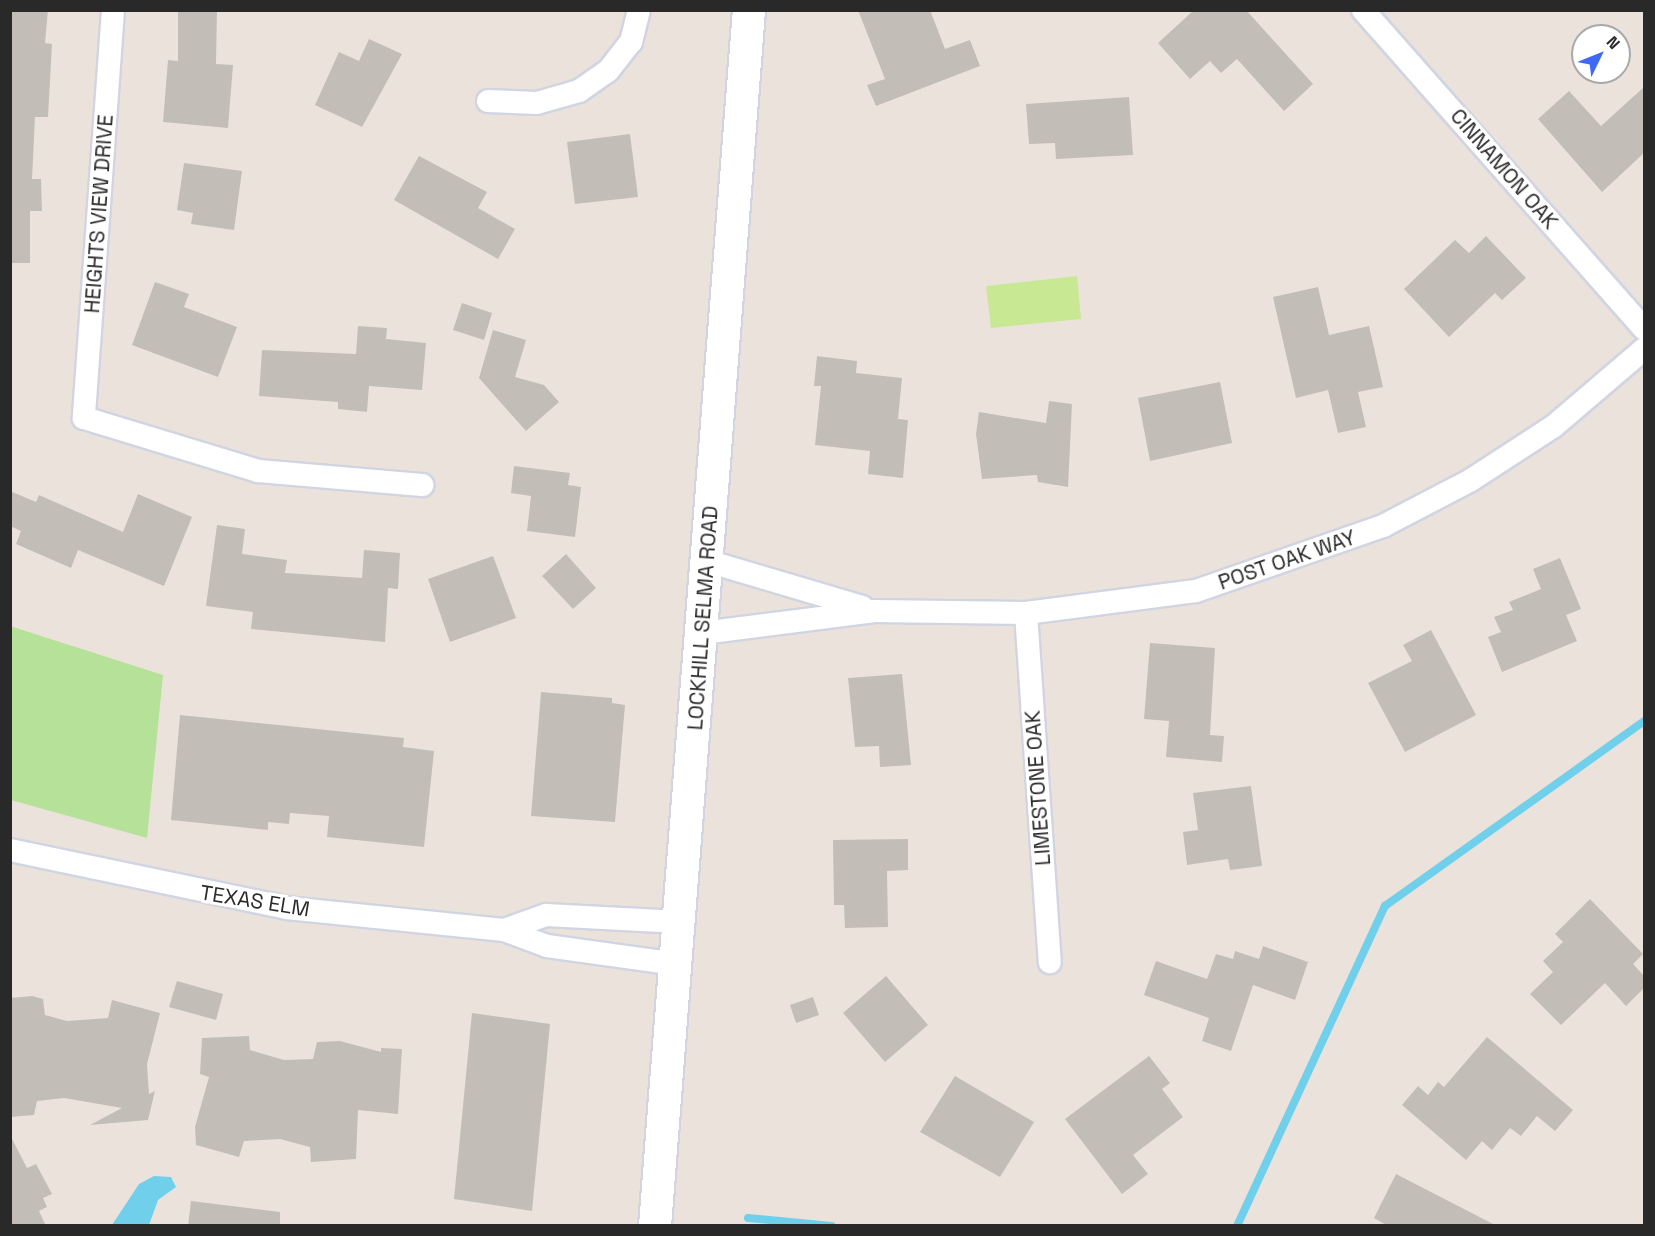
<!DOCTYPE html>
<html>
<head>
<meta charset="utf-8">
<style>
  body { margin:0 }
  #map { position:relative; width:1655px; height:1236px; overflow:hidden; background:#ebe3db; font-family:"Space Grotesk",sans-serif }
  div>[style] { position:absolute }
  .green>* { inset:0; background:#b5e199 }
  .pitch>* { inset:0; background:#c9e894 }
  .water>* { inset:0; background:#70d0eb }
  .stream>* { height:8px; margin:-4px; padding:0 4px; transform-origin:4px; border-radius:4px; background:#70d0eb }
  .building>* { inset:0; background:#c3bdb8 }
  .roads { filter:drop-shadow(2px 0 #d1d5e2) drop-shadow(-2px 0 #d1d5e2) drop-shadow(0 2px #d1d5e2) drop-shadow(0 -2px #d1d5e2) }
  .minor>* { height:22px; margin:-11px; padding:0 11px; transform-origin:11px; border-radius:11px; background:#fff }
  .secondary>* { height:32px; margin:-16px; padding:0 16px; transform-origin:16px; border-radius:16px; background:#fff }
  span { translate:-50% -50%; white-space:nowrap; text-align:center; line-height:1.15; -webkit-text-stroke:6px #fff; paint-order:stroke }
  .street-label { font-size:21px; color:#292929 }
  .frame { position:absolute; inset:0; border:12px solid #292929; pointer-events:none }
  .north { position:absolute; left:1571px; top:24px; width:60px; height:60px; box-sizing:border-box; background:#fff; border:2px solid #a9a9a9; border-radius:50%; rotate:47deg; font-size:16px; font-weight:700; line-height:24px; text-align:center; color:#292929 }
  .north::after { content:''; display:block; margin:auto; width:21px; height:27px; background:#3e69f5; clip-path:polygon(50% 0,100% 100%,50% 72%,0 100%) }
</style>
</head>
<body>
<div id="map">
  <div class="green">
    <i style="clip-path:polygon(10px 626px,163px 675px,147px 838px,11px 800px)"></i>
  </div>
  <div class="pitch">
    <i style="clip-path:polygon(1077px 276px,1081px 319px,991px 328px,986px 286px)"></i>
  </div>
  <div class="water">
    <i style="clip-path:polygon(154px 1176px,171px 1177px,176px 1187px,158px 1200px,149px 1225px,112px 1225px,139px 1184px)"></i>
  </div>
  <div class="stream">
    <i style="left:748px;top:1218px;width:84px;rotate:5.4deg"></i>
    <i style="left:1237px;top:1226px;width:353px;rotate:-65.2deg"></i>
    <i style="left:1385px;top:906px;width:318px;rotate:-35.5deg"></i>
  </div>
  <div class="building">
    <i style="clip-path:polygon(10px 10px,48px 10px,45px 43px,52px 44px,48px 117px,35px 117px,32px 179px,41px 179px,42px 211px,30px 211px,30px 263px,10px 263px)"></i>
    <i style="clip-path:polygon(178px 10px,217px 10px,216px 64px,233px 65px,228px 128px,163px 122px,168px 60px,178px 61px)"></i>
    <i style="clip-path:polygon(858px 10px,930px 10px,945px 49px,970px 40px,980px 66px,876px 106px,867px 85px,885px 79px)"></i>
    <i style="clip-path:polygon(1194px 10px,1246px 10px,1313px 84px,1284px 111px,1237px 59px,1221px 73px,1210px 61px,1190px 79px,1158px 43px)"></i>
    <i style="clip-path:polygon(369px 39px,402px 54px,362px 127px,315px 105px,339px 52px,359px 61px)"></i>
    <i style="clip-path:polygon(1644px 87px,1644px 153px,1602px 192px,1538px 119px,1569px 91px,1601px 126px)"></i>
    <i style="clip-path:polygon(1129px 97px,1133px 155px,1056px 159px,1055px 143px,1029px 144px,1026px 104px)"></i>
    <i style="clip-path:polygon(630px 134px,638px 197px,575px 204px,567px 142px)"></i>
    <i style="clip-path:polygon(419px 156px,487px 192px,478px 208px,515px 229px,498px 259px,394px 200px)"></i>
    <i style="clip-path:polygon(184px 163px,242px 171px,234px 230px,191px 224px,193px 213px,177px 210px)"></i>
    <i style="clip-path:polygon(1486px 236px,1526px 278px,1502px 300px,1495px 293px,1449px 337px,1404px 289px,1455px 240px,1469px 253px)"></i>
    <i style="clip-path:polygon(155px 282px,189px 294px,184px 307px,237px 327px,218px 377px,132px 345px)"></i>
    <i style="clip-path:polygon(1318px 287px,1329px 335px,1369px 326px,1383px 387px,1358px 392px,1366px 427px,1338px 433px,1328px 390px,1296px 398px,1273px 297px)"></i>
    <i style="clip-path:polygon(462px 303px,492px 313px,484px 340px,453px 330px)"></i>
    <i style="clip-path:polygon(358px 326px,387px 328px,386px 339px,426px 343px,422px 390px,369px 386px,367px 412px,338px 409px,338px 402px,259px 396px,262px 350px,356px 354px)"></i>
    <i style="clip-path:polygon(493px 330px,526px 340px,515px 377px,544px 385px,559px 402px,526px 431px,479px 378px)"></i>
    <i style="clip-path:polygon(817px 356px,857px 361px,856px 373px,902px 378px,898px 419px,908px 420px,903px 478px,868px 474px,870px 451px,815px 445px,821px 386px,814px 386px)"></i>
    <i style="clip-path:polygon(1220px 382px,1232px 443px,1150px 461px,1138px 398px)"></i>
    <i style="clip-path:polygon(1049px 401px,1072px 404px,1068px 487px,1038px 482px,1037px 475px,982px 479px,976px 434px,979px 412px,1046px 423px)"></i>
    <i style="clip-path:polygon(514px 466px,570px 473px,568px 485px,581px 487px,575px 537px,527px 531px,531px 496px,511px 493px)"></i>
    <i style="clip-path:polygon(10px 491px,36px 502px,39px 495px,123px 532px,138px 494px,192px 517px,164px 586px,78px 550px,71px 568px,16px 544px,21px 531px,10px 526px)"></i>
    <i style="clip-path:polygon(217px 525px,245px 529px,242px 554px,287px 560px,285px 573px,362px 578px,364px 550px,400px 553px,398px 589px,388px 588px,385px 642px,251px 629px,253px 612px,206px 606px)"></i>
    <i style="clip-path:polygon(566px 554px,596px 588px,573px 609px,542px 576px)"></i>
    <i style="clip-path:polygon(493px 556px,516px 618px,450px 642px,428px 579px)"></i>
    <i style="clip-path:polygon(1560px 558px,1581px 609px,1566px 615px,1577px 641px,1502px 672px,1488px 637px,1501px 632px,1494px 617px,1513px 610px,1509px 602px,1541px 589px,1533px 569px)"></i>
    <i style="clip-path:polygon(1431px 630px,1476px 715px,1405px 752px,1368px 683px,1412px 661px,1403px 645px)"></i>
    <i style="clip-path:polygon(1150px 643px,1215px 648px,1210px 735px,1224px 736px,1222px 762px,1166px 757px,1169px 721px,1144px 719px)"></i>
    <i style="clip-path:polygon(902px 674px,911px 765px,880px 767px,879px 746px,855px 747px,848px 678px)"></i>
    <i style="clip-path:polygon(541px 692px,612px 698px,612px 703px,625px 705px,615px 822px,531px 816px)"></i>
    <i style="clip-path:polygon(180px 715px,404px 738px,403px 747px,434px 751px,424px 847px,327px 837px,329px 816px,290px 813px,289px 824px,268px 822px,268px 830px,171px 820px)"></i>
    <i style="clip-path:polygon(1251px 786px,1262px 866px,1230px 870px,1228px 859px,1187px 865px,1183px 832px,1198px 830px,1193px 793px)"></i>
    <i style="clip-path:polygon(908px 839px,908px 870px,887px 871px,888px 927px,845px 928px,844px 905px,834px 905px,833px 840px)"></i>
    <i style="clip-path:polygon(1590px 899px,1643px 954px,1633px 964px,1644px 976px,1644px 988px,1626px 1006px,1605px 983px,1561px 1025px,1530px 994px,1553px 972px,1543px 961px,1563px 942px,1555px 934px)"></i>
    <i style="clip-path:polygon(1263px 946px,1308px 962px,1295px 1000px,1253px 985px,1231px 1051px,1202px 1041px,1209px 1018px,1144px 995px,1156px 961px,1207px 979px,1216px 954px,1233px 959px,1235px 951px,1259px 959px)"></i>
    <i style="clip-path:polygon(886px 976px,928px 1025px,885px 1062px,843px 1013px)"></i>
    <i style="clip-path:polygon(177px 981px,223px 994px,216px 1020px,169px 1007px)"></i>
    <i style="clip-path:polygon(32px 996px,43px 999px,45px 1015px,67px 1021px,108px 1018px,112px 1000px,160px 1013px,147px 1064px,149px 1094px,155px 1091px,148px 1120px,90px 1125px,122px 1108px,64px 1098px,37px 1101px,34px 1115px,10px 1117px,10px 998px)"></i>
    <i style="clip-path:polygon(813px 997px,819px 1015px,796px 1023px,790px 1005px)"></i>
    <i style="clip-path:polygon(472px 1013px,550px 1024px,532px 1211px,454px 1199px)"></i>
    <i style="clip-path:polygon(249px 1036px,250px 1050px,284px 1060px,313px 1059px,317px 1042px,340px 1041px,381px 1052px,381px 1048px,402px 1049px,398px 1114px,358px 1110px,356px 1159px,311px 1162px,310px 1147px,280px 1139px,244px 1141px,239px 1157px,196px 1145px,195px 1127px,209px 1077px,200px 1074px,202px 1038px)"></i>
    <i style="clip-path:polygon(1487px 1037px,1573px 1110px,1555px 1131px,1537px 1116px,1521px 1136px,1510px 1128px,1492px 1150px,1482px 1141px,1466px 1160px,1402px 1105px,1418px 1086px,1428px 1095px,1438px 1082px,1444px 1087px)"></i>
    <i style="clip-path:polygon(1149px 1056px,1170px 1083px,1162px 1089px,1183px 1117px,1133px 1155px,1148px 1174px,1122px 1194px,1065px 1119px)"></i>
    <i style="clip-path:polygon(955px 1076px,1034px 1122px,1000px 1177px,920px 1132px)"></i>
    <i style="clip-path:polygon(10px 1135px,27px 1168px,36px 1164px,52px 1194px,43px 1198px,47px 1207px,39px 1211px,46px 1226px,10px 1226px)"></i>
    <i style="clip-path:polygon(1396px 1174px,1497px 1226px,1388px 1226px,1374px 1218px)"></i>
    <i style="clip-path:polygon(191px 1201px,280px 1212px,280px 1226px,188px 1226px)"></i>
  </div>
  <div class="roads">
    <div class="minor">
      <i style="left:113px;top:10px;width:409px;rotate:94.1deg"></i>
      <i style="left:84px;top:418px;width:182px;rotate:16.9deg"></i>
      <i style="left:258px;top:471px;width:165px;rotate:4.9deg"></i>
      <i style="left:1363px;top:10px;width:425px;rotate:48.6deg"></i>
      <i style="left:488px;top:101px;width:49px;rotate:2.3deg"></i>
      <i style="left:537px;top:103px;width:44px;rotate:-15.9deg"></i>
      <i style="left:579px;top:91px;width:35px;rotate:-35deg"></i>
      <i style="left:608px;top:71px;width:37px;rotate:-52deg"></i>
      <i style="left:631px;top:42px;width:33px;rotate:-76deg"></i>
      <i style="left:707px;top:561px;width:162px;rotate:16.5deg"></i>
      <i style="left:1026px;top:613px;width:350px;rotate:86.1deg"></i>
      <i style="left:702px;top:633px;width:174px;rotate:-7.2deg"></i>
      <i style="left:875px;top:611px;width:151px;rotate:0.8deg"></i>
      <i style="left:1026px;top:613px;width:171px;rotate:-7.4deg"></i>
      <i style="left:1196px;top:591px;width:198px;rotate:-19.2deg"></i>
      <i style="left:1383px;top:526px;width:99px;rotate:-27.6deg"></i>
      <i style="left:1471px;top:480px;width:99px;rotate:-33deg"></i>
      <i style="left:1554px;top:426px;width:118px;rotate:-40.5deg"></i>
      <i style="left:10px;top:850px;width:283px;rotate:11.8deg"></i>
      <i style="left:287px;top:908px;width:218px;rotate:5.8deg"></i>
      <i style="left:504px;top:930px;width:46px;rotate:20.4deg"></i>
      <i style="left:547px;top:946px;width:131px;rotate:7.9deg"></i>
      <i style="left:504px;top:930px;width:45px;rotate:-19.7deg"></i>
      <i style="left:546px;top:915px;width:134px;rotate:3deg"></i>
    </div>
    <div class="secondary">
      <i style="left:655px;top:1226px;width:1220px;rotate:-85.58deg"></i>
    </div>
  </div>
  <div class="street-label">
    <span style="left:1504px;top:169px;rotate:49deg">CINNAMON OAK</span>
    <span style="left:99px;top:214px;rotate:-86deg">HEIGHTS VIEW DRIVE</span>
    <span style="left:1287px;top:560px;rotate:-19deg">POST OAK WAY</span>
    <span style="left:703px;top:618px;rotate:-86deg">LOCKHILL SELMA ROAD</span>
    <span style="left:1038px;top:788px;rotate:-94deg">LIMESTONE OAK</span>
    <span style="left:255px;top:901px;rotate:9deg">TEXAS ELM</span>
  </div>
  <div class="frame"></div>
  <div class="north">N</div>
</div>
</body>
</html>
